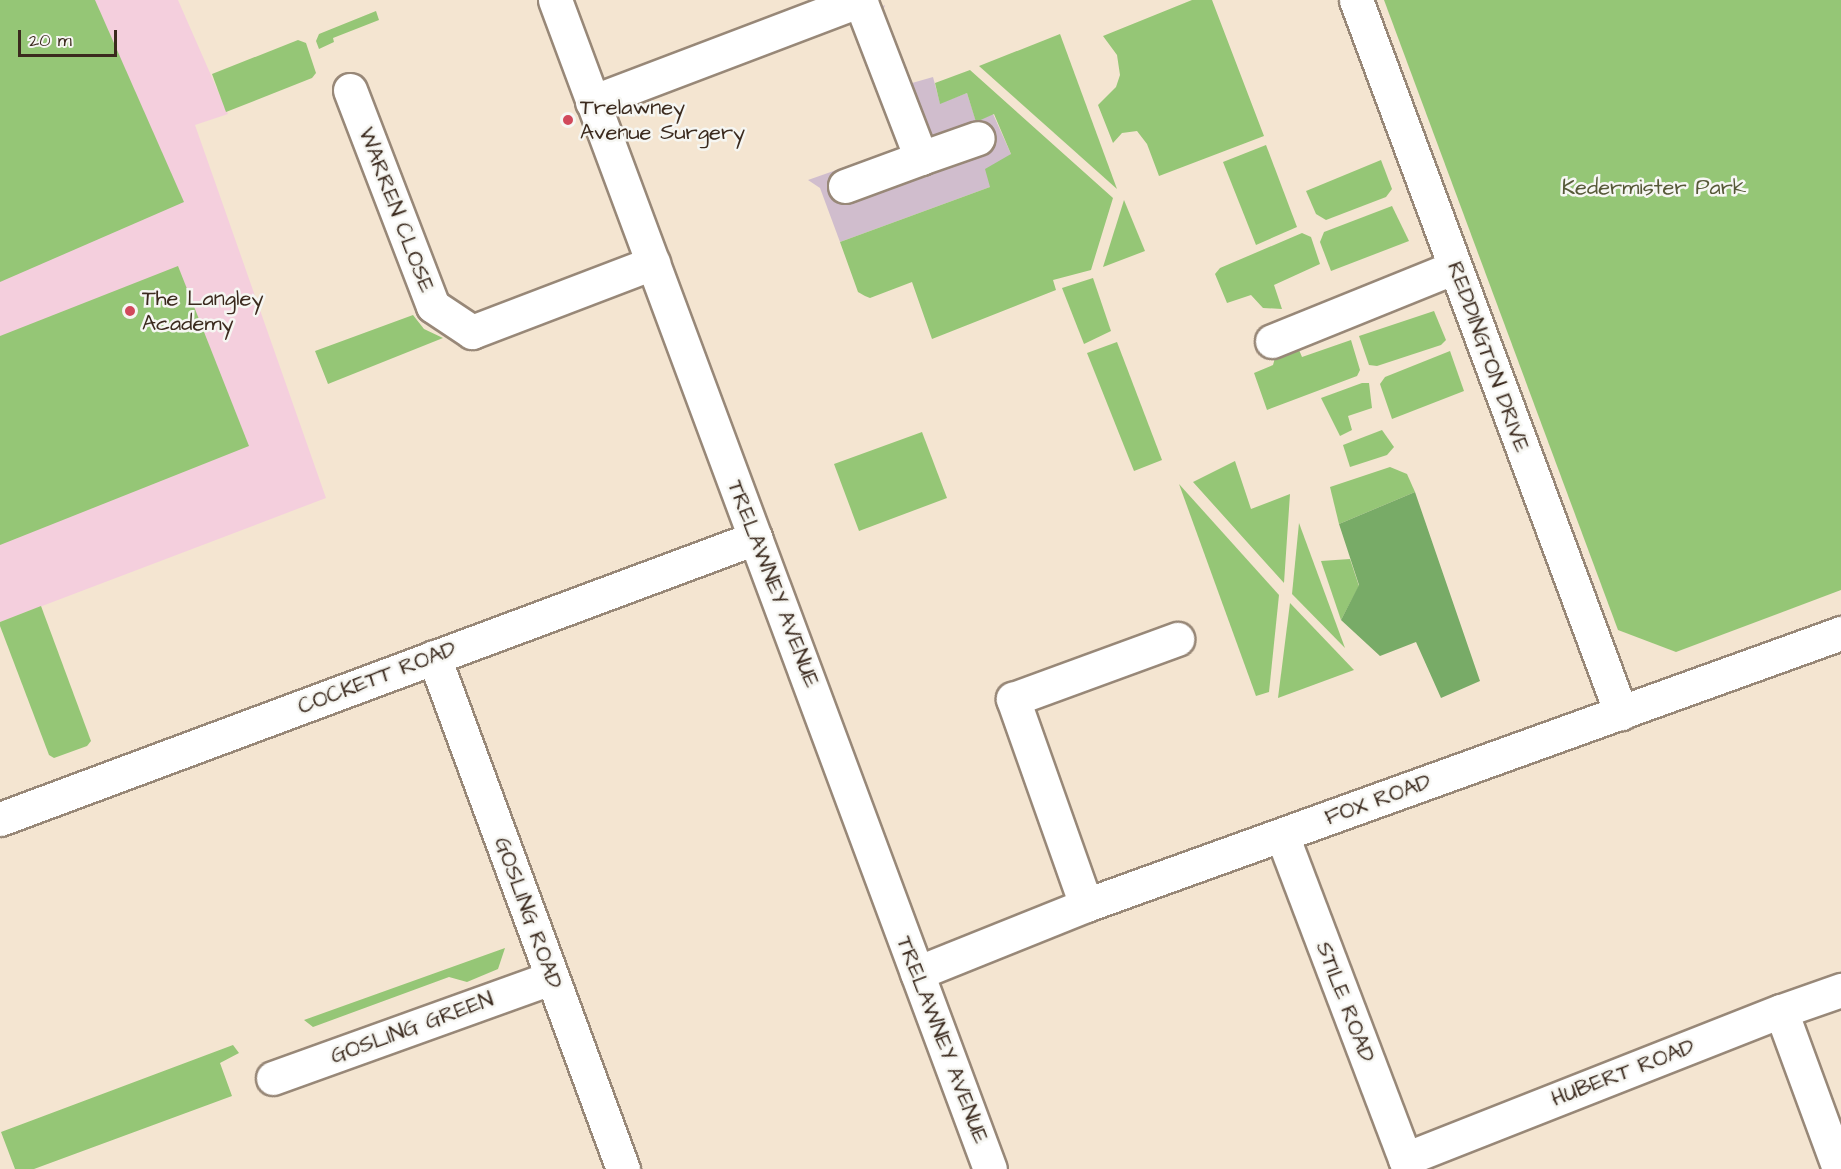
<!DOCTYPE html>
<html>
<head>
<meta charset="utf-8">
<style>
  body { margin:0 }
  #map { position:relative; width:1841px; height:1169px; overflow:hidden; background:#f4e5d1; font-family:"Architects Daughter",sans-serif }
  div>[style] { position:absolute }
  .built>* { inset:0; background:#f4cfdd }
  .industrial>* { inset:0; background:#d0bdcd }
  .green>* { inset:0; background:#95c676 }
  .forest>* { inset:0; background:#78ab67 }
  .roads { filter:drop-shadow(2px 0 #988878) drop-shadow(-2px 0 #988878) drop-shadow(0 2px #988878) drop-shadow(0 -2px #988878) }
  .minor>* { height:33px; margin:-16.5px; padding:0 16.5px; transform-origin:16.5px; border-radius:16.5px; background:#fff }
  .dots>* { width:16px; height:16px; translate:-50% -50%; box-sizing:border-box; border:3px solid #f6f6f2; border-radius:50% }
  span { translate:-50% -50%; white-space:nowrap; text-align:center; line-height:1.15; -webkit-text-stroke:5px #f6f6f2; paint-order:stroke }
  .poi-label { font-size:22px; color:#3b2a1e }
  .left { translate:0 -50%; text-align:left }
  .park-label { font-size:22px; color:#565938 }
  .street-label { font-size:22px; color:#3b2a1e }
  .scale { position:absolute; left:18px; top:30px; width:99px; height:27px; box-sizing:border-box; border:3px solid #3b2a1e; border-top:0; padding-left:8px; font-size:18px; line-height:21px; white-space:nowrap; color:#3b2a1e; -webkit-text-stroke:4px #f6f6f2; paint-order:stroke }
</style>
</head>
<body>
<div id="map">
  <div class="built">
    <i style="clip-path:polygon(0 0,178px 0,228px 114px,195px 125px,326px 498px,0 622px)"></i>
  </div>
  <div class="industrial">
    <i style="clip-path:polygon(885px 5px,879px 22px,905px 85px,933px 77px,940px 103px,967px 93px,976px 121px,993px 114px,1011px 154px,990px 187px,840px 242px,820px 188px,808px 180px,899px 148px,853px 21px)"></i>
  </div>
  <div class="green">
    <i style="clip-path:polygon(0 0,95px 0,184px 202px,0 282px)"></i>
    <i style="clip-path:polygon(1192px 0,1212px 0,1264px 136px,1159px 176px,1147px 144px,1137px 131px,1122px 133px,1113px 143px,1098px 105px,1116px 87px,1120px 75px,1117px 55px,1103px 36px)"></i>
    <i style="clip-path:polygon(1384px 0,1841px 0,1841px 590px,1676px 652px,1618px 630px)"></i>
    <i style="clip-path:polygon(376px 11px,379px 20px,333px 38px,334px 42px,319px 49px,316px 41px,319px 34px)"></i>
    <i style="clip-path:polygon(1060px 34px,1117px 189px,979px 66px)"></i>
    <i style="clip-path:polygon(298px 40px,306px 43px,316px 73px,312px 78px,226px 112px,212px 74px)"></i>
    <i style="clip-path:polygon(970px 70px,1113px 198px,1091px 270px,1053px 280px,1056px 290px,932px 339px,912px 282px,870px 298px,865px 296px,858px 292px,840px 242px,990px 187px,985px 169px,1011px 154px,994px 114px,976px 122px,967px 93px,940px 104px,935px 83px)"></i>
    <i style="clip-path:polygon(1266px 145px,1297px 227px,1256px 245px,1223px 162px)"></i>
    <i style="clip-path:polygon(1381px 160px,1392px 189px,1386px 197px,1326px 220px,1316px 214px,1306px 191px)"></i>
    <i style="clip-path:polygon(1124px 200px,1145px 251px,1103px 267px)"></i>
    <i style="clip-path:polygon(1392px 206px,1409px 241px,1331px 271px,1320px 242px,1324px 232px)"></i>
    <i style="clip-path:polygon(1302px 233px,1311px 237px,1320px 264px,1274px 285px,1282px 309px,1263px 308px,1251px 295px,1227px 303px,1215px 274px,1220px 268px)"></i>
    <i style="clip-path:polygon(178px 266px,249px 446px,0 545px,0 336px)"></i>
    <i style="clip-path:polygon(1093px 278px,1111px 331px,1084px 344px,1062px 288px)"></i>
    <i style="clip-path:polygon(1434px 311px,1446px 340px,1441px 345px,1377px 366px,1369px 365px,1359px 336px)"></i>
    <i style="clip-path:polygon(413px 315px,424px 329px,443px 338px,328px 384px,315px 351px)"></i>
    <i style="clip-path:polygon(1292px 333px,1302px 357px,1351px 340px,1360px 370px,1357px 376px,1267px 410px,1254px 373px,1273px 365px,1279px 344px)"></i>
    <i style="clip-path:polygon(1117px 342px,1162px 460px,1134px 471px,1087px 353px)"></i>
    <i style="clip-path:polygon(1450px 351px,1464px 391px,1392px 419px,1380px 384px,1385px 377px)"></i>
    <i style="clip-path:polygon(1362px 383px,1369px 383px,1372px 408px,1348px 416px,1352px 430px,1340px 436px,1321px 398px)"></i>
    <i style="clip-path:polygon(1382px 430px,1394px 447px,1387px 455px,1350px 467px,1343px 445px)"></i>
    <i style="clip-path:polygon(922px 432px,947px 498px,859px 531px,834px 464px)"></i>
    <i style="clip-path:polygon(1235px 461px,1251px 509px,1290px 494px,1284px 583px,1193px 482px)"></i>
    <i style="clip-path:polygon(1390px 467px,1407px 474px,1415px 492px,1339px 524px,1330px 487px)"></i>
    <i style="clip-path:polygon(1179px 484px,1279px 595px,1269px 692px,1256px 696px)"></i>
    <i style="clip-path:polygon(1299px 523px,1345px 648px,1292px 594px)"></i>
    <i style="clip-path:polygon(1350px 559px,1359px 586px,1341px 620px,1321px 561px)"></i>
    <i style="clip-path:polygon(1290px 603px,1354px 670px,1278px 698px)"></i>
    <i style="clip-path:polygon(41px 606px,91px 741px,87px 746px,54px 758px,49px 755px,0 626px,0 622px)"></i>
    <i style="clip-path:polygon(505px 948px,498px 969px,467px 982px,449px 977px,313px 1027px,304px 1020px)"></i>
    <i style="clip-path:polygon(233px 1045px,239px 1053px,220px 1063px,232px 1096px,34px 1169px,15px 1169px,1px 1132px)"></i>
  </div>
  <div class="forest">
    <i style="clip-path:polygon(1415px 492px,1480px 681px,1441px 698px,1416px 642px,1380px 656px,1341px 620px,1359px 585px,1339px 524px)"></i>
  </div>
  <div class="roads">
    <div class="minor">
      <i style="left:555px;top:0;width:1247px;rotate:69.59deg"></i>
      <i style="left:1356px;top:0;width:761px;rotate:69.61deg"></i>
      <i style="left:350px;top:90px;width:231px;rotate:69deg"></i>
      <i style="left:433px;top:306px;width:47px;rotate:33.7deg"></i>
      <i style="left:472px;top:332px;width:194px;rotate:-20.9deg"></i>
      <i style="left:592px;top:102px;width:288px;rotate:-20.8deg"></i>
      <i style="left:921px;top:158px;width:60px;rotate:-19.3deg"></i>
      <i style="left:845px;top:186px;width:81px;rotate:-20.2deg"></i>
      <i style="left:921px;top:158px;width:169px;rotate:-111.1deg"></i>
      <i style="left:1272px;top:341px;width:197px;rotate:-22deg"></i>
      <i style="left:434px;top:657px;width:546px;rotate:69.74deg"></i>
      <i style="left:0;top:819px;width:806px;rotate:-20.41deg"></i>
      <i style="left:1282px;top:835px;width:357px;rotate:69.2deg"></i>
      <i style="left:1086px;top:905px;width:219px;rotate:-109.5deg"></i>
      <i style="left:1013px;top:699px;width:175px;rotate:-20.1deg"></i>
      <i style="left:917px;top:973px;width:182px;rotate:-21.9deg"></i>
      <i style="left:1086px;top:905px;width:803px;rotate:-19.81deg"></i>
      <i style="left:1781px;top:1011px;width:168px;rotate:69.8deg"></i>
      <i style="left:273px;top:1078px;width:295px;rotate:-19.8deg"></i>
      <i style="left:1405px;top:1159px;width:404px;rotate:-21.5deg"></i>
      <i style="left:1781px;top:1011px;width:64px;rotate:-19.3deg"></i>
    </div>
  </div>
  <div class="dots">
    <i style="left:568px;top:120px;background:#d1495b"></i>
    <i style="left:130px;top:311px;background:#d1495b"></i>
  </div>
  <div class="poi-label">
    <span class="left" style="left:580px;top:120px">Trelawney<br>Avenue Surgery</span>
    <span class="left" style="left:142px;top:311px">The Langley<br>Academy</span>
  </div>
  <div class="park-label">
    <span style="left:1654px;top:188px">Kedermister Park</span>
  </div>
  <div class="street-label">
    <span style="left:396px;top:210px;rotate:69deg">WARREN CLOSE</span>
    <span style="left:1488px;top:357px;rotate:70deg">REDDINGTON DRIVE</span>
    <span style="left:773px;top:584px;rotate:69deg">TRELAWNEY AVENUE</span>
    <span style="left:377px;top:678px;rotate:-21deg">COCKETT ROAD</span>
    <span style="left:1378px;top:800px;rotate:-20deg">FOX ROAD</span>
    <span style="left:528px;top:913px;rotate:70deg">GOSLING ROAD</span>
    <span style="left:1345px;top:1002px;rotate:69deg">STILE ROAD</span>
    <span style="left:412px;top:1028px;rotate:-20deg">GOSLING GREEN</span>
    <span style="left:942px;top:1040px;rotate:69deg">TRELAWNEY AVENUE</span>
    <span style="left:1623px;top:1073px;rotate:-21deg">HUBERT ROAD</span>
  </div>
  <div class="scale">20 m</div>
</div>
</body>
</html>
